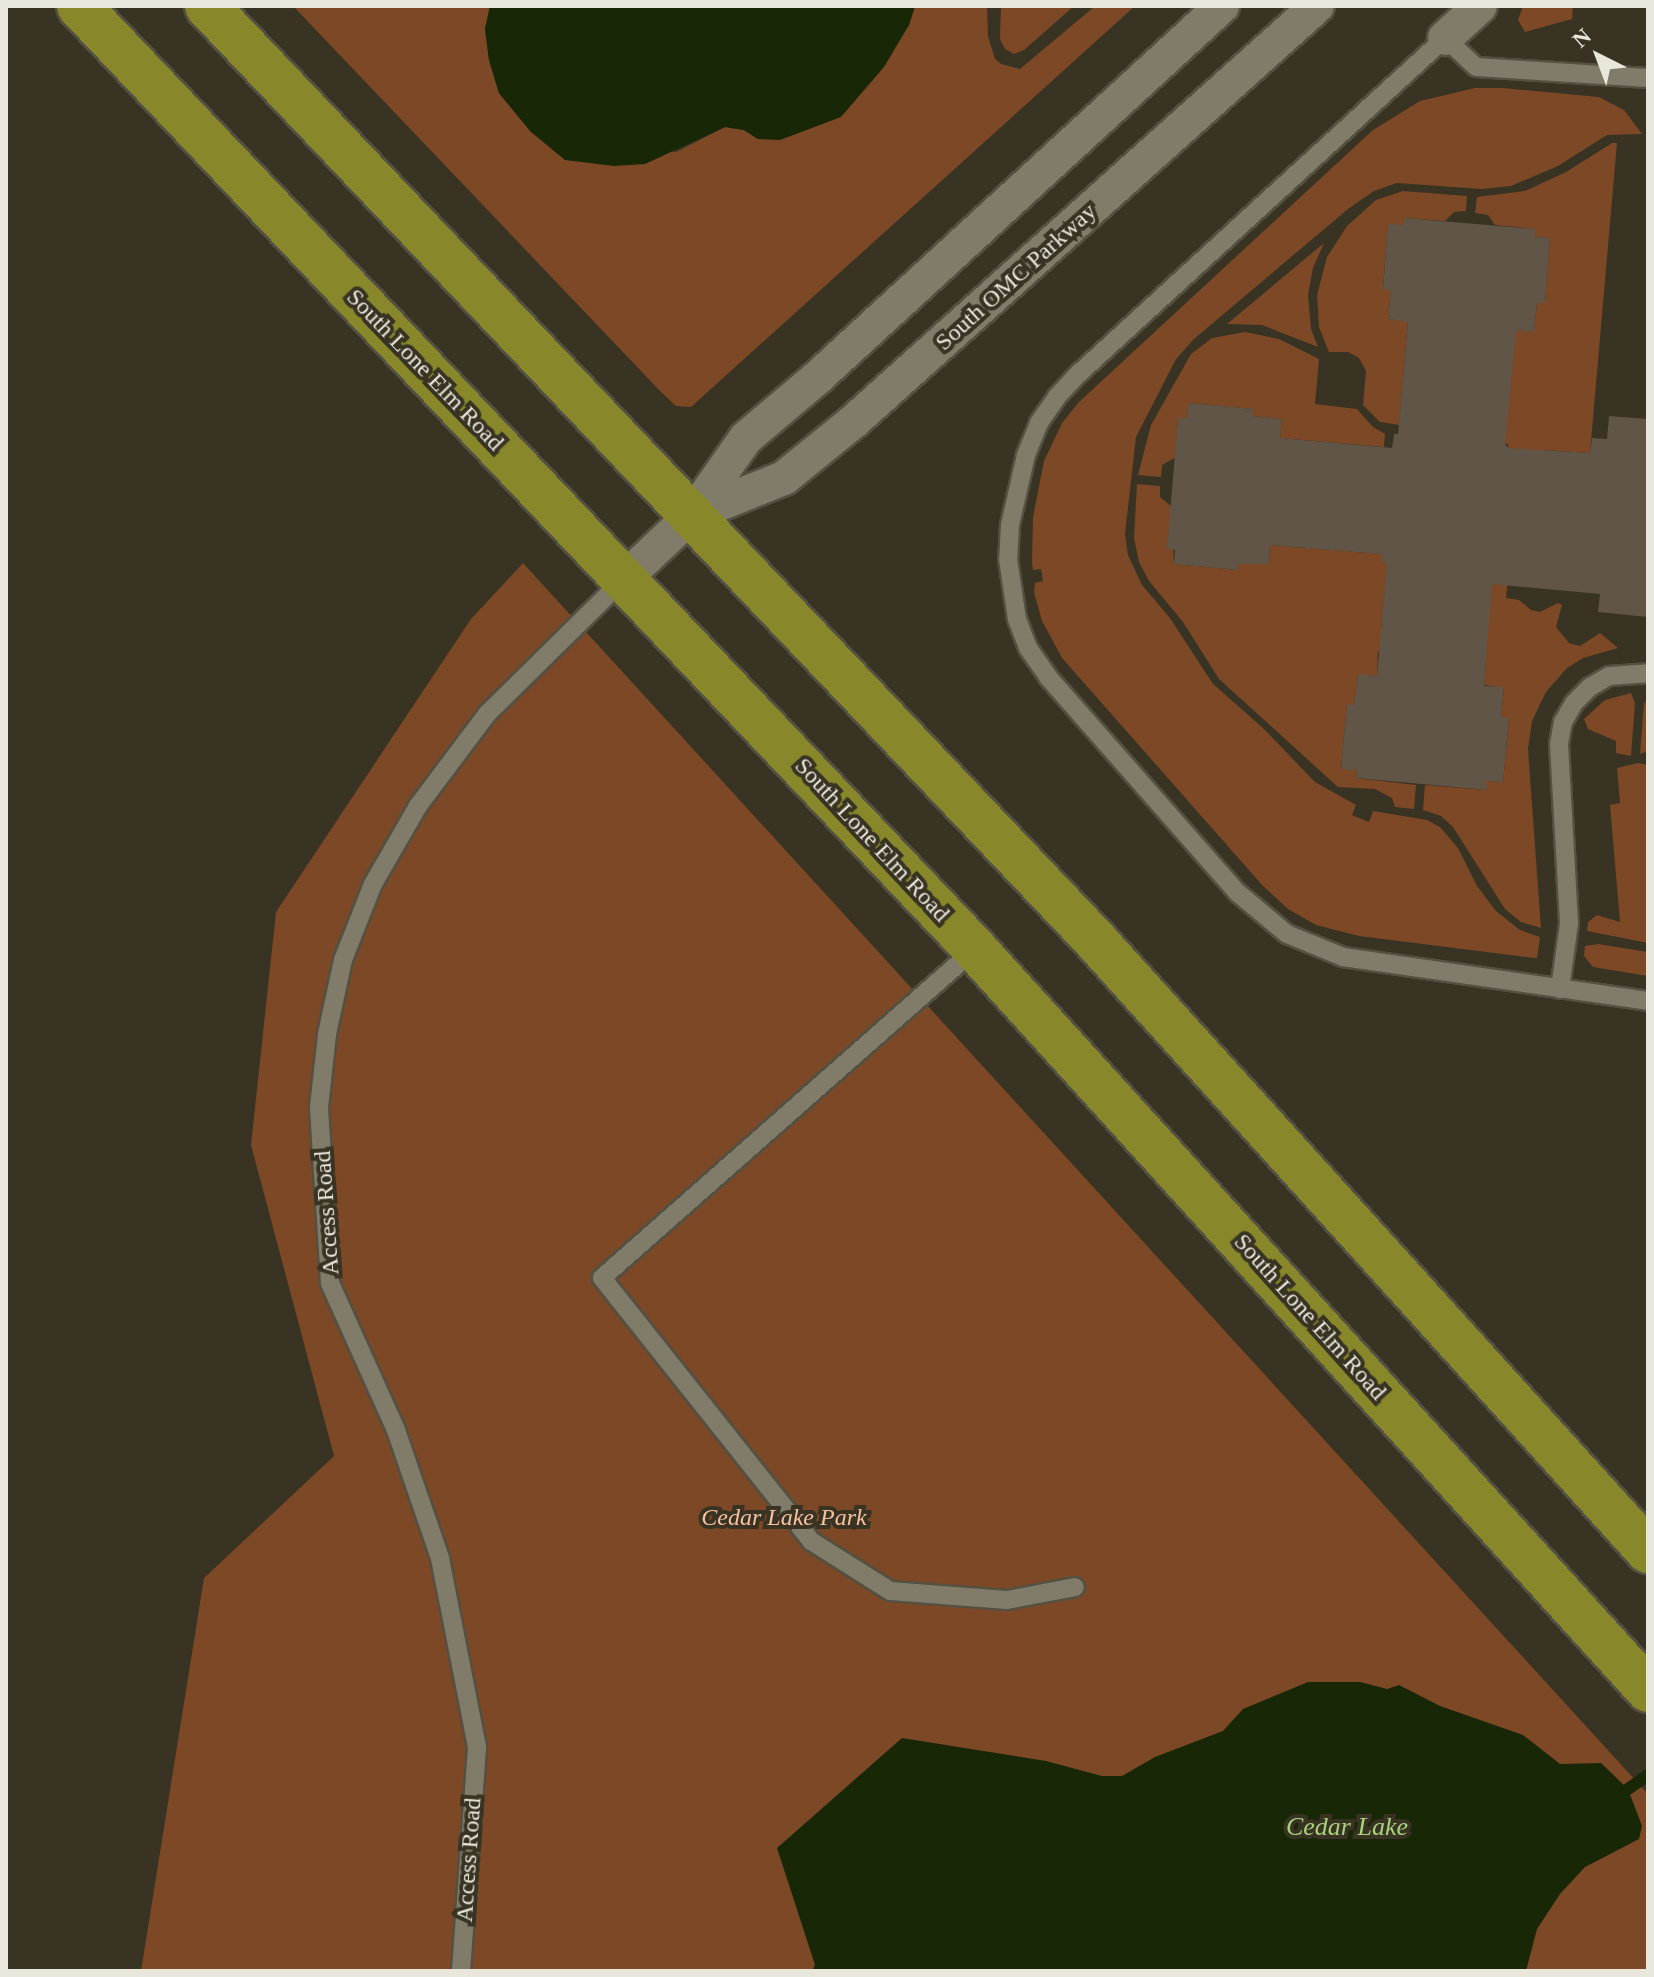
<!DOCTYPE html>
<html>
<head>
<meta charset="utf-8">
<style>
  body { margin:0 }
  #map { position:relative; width:1654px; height:1977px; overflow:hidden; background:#383323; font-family:"Times New Roman",serif }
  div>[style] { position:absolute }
  .green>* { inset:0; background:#7c4825 }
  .water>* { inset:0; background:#182706 }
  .stream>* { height:12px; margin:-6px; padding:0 6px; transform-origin:6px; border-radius:6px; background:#182706 }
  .building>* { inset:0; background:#615547 }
  .roads { filter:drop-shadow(2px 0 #545042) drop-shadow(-2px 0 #545042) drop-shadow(0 2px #545042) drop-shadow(0 -2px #545042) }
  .lane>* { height:18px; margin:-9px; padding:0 9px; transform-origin:9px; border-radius:9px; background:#817b6a }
  .street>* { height:34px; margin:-17px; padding:0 17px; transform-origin:17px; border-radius:17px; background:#817b6a }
  .primary>* { height:44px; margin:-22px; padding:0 22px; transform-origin:22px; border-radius:22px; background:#88882a }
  span { translate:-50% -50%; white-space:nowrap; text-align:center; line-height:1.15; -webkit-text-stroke:8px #383323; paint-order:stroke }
  .street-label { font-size:24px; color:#e9e6dc }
  .park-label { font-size:24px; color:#f7c1a0; font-style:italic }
  .water-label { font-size:26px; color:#a6d37a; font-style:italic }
  .frame { position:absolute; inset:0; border:8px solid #e9e6dc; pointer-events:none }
  .north { position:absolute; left:1558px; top:16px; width:80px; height:80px; -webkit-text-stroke:6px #383323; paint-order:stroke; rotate:318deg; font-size:22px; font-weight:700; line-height:32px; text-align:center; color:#e9e6dc }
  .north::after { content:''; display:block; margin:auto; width:28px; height:36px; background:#e9e6dc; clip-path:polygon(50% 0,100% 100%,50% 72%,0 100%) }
</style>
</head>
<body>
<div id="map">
  <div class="green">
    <i style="clip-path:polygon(293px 6px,490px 6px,485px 29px,489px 60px,499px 93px,531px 132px,676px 152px,725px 127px,744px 130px,758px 139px,909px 25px,915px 6px,987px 6px,988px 36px,995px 59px,1001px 64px,1020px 69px,1095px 6px,1135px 6px,691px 407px,676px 406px,661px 392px)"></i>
    <i style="clip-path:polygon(1001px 6px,1074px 6px,1024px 50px,1014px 54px,1005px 49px,1000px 39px)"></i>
    <i style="clip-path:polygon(1523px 6px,1573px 6px,1572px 19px,1525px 32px,1518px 20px)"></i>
    <i style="clip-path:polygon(1475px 88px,1503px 88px,1599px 97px,1624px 110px,1642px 134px,1607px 135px,1558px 166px,1511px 186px,1481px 189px,1397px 183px,1374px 191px,1348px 209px,1194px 339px,1176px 359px,1136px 437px,1125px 534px,1128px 555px,1142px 585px,1170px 618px,1213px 684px,1263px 728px,1315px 782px,1356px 805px,1352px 815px,1369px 822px,1373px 811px,1427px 820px,1440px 827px,1458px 848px,1477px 886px,1496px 911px,1520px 930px,1540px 937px,1537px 958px,1534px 958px,1359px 936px,1316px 925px,1288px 909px,1263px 886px,1062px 658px,1042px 621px,1034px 592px,1035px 583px,1043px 581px,1041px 569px,1033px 570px,1032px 563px,1033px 517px,1044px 461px,1062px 423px,1079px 402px,1373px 130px,1420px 101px)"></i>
    <i style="clip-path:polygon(1612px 143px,1617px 143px,1590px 453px,1543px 450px,1540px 473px,1507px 470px,1508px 444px,1496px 443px,1515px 330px,1534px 331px,1537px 303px,1545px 302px,1550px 238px,1535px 237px,1535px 229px,1495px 225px,1488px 215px,1475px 213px,1477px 197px,1525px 191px,1566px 172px)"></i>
    <i style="clip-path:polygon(1403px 191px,1467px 196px,1466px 211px,1454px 212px,1445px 221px,1405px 218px,1404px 225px,1388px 225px,1383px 288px,1391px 290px,1388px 319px,1408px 321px,1399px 425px,1380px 422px,1363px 405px,1366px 371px,1359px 358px,1348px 352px,1329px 352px,1319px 327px,1317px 295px,1327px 257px,1347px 226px,1376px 200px)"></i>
    <i style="clip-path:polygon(1324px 243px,1313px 268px,1308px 295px,1311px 329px,1318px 347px,1262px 325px,1227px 324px)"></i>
    <i style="clip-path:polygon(1245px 332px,1279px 339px,1319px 359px,1315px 404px,1357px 409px,1373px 427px,1385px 434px,1384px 447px,1280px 438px,1282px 419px,1252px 416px,1252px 409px,1189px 403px,1187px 418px,1178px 418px,1176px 457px,1162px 465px,1161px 477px,1138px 475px,1151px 425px,1191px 354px,1212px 338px)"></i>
    <i style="clip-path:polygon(1137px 484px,1160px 486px,1160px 497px,1171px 506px,1174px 564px,1238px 570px,1239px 564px,1269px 564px,1270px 545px,1382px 554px,1382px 562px,1395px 563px,1387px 569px,1381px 632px,1387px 651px,1378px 651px,1377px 676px,1358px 675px,1354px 705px,1347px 705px,1341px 768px,1357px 770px,1356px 778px,1416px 785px,1414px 809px,1395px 807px,1392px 798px,1375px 789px,1338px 787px,1219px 679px,1183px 622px,1149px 581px,1139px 562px,1134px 538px)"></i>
    <i style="clip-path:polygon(523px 563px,1648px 1794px,1648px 1971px,141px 1971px,204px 1578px,334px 1456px,251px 1145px,276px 912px,471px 619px)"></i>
    <i style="clip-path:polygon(1493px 578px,1508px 579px,1506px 598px,1519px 600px,1531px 610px,1540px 612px,1558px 603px,1562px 605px,1556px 627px,1569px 643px,1580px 646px,1600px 633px,1618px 648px,1583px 658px,1567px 668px,1546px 692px,1532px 721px,1528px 749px,1541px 928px,1521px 922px,1505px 909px,1453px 827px,1441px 816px,1423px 810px,1425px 785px,1486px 790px,1487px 781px,1503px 782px,1509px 719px,1501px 717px,1504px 688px,1484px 685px,1486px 660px,1478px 659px)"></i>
    <i style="clip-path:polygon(1631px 693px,1635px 703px,1631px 756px,1625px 755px,1616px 753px,1616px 741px,1588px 729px,1584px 719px,1605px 700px)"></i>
    <i style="clip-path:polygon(1648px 697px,1648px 751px,1640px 754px,1644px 704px)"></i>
    <i style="clip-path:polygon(1638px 763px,1648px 765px,1648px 943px,1587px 931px,1588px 922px,1597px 915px,1620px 922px,1610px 805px,1620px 803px,1617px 768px)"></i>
    <i style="clip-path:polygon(1598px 944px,1648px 952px,1648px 976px,1593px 967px,1584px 956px,1585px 946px)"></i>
  </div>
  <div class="water">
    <i style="clip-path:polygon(490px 6px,915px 6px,909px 25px,884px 67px,841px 117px,780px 140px,758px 139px,744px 130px,725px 127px,645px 164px,614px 166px,565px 160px,531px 132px,499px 93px,489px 60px,485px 29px)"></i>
    <i style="clip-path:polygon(1308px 1682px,1360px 1682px,1387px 1689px,1399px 1685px,1440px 1706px,1523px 1735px,1560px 1764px,1601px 1763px,1628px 1789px,1642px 1826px,1639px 1839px,1585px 1867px,1560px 1894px,1537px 1929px,1526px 1971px,812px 1971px,815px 1965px,777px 1848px,902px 1738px,1046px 1761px,1102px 1776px,1122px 1776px,1155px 1757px,1223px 1731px,1243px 1709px)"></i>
  </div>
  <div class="stream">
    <i style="left:1628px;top:1789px;width:24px;rotate:-35deg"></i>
  </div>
  <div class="building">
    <i style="clip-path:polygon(1404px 218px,1536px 229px,1535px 237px,1550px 238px,1545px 303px,1537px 303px,1534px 332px,1516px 330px,1505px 444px,1508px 448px,1590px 453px,1592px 438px,1607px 439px,1609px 416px,1648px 419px,1648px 617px,1598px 612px,1600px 594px,1492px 584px,1484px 686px,1504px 687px,1501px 717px,1509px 718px,1503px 782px,1487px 781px,1487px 790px,1356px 778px,1357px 770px,1341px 769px,1347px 704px,1354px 705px,1358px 674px,1377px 676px,1387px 563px,1382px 562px,1382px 554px,1270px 545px,1269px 564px,1239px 564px,1238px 570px,1174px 564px,1175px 550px,1167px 549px,1178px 418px,1187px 418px,1188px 403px,1253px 409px,1252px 416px,1282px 419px,1280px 438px,1392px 448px,1394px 434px,1398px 434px,1408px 322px,1388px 319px,1391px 290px,1383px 289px,1388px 224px,1404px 225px)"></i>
  </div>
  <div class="roads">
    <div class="lane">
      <i style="left:1648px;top:78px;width:172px;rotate:-176.3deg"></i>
      <i style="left:1476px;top:67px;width:42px;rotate:-136.9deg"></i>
      <i style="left:1445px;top:38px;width:495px;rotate:137.5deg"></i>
      <i style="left:1080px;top:372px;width:34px;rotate:133deg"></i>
      <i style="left:1057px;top:397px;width:32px;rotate:125deg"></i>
      <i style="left:1039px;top:423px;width:35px;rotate:112deg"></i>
      <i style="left:1026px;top:455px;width:72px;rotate:102.9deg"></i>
      <i style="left:1010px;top:525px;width:34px;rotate:93deg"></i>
      <i style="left:1008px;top:559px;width:61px;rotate:81.5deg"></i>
      <i style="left:1017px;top:619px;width:31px;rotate:69deg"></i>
      <i style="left:1028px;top:648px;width:35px;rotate:55deg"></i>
      <i style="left:1048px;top:677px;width:288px;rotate:48.7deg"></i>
      <i style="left:1238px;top:893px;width:64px;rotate:39.9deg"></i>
      <i style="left:1287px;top:934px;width:61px;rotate:22.3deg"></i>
      <i style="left:1343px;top:957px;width:308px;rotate:8.2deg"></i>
      <i style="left:975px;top:949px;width:497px;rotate:138.6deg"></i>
      <i style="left:602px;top:1278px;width:336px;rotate:51.5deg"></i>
      <i style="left:811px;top:1541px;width:93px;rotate:32.3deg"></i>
      <i style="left:890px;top:1591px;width:117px;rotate:4.4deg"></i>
      <i style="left:1007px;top:1600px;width:69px;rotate:-10.8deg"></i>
      <i style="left:1560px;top:989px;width:67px;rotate:-82.2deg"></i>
      <i style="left:1569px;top:923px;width:179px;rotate:-93.2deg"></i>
      <i style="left:1559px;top:744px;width:22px;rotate:-80deg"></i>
      <i style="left:1563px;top:722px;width:22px;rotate:-60deg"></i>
      <i style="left:1574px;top:703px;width:23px;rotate:-45deg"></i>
      <i style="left:1590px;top:687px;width:22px;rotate:-30deg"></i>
      <i style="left:1609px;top:676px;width:39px;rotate:-4deg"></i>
      <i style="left:461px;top:1971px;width:225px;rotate:-85.9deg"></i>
      <i style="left:477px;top:1747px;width:193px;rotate:-101.1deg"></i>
      <i style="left:440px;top:1558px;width:135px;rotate:-109deg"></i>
      <i style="left:396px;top:1430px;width:161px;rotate:-114.2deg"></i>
      <i style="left:330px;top:1283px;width:176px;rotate:-93.6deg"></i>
      <i style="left:319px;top:1107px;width:73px;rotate:-83.7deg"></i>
      <i style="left:327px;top:1034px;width:76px;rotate:-77.8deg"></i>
      <i style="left:343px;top:960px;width:82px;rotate:-68.5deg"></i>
      <i style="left:373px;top:884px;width:90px;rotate:-60deg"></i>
      <i style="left:418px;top:806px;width:115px;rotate:-53.1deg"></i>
      <i style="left:487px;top:714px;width:192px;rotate:-44.6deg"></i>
    </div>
    <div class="street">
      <i style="left:1445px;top:38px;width:47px;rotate:-42.4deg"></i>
      <i style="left:692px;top:515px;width:99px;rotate:-21.9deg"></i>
      <i style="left:784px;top:478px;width:89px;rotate:-39.1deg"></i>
      <i style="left:853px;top:422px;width:623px;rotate:-41.88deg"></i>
      <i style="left:624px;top:579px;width:93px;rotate:-43.3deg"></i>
      <i style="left:692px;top:515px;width:94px;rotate:-55deg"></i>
      <i style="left:746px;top:438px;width:93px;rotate:-40.2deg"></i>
      <i style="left:817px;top:378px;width:550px;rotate:-42.57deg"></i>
    </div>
    <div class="primary">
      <i style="left:79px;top:6px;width:1301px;rotate:46.46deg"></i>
      <i style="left:975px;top:949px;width:1001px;rotate:47.75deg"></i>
      <i style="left:207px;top:6px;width:1290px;rotate:46.44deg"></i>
      <i style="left:1096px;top:941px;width:823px;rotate:47.86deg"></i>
    </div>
  </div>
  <div class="street-label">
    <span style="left:1016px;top:277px;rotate:-42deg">South OMC Parkway</span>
    <span style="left:425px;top:370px;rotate:46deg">South Lone Elm Road</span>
    <span style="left:872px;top:840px;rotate:47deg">South Lone Elm Road</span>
    <span style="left:327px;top:1213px;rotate:-94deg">Access Road</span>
    <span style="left:1310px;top:1317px;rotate:48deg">South Lone Elm Road</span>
    <span style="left:469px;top:1860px;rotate:-86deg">Access Road</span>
  </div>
  <div class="park-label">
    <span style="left:784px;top:1518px">Cedar Lake Park</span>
  </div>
  <div class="water-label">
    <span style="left:1347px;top:1827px">Cedar Lake</span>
  </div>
  <div class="frame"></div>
  <div class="north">N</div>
</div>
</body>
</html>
